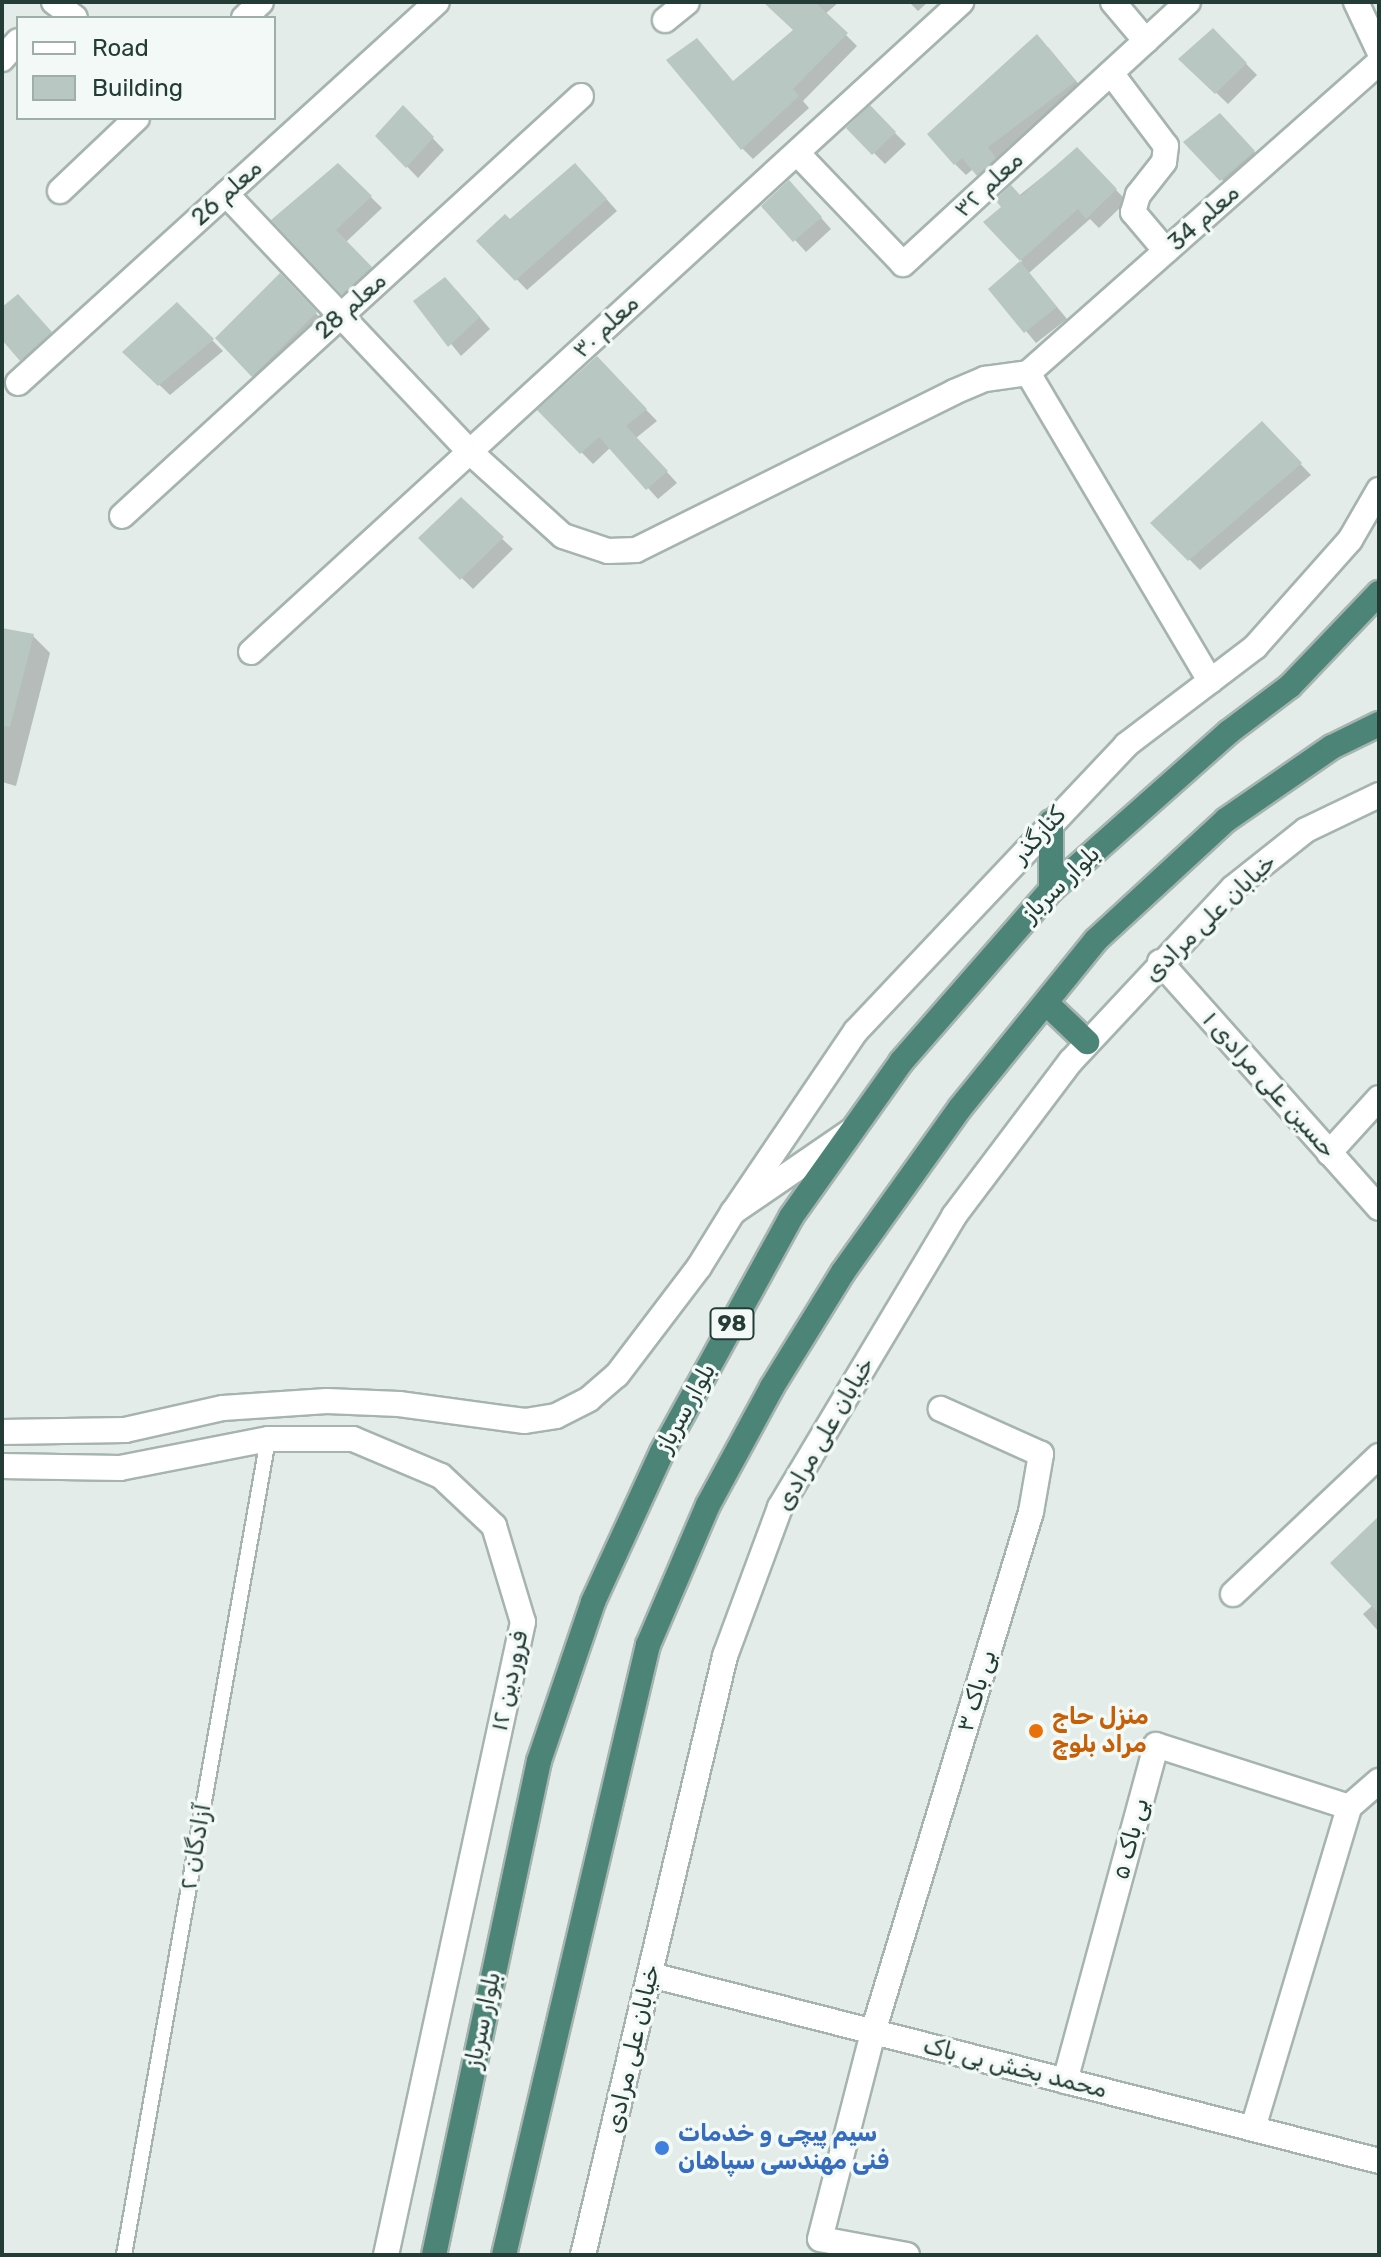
<!DOCTYPE html>
<html>
<head>
<meta charset="utf-8">
<style>
  body { margin:0 }
  #map { position:relative; width:1381px; height:2257px; overflow:hidden; background:#e3ece8; font-family:Rubik,Vazirmatn,sans-serif }
  div>[style] { position:absolute }
  .shadow>* { inset:0; background:#0003 }
  .building>* { inset:0; background:#b8c7c1 }
  .roads { filter:drop-shadow(2px 0 #a6b4af) drop-shadow(-2px 0 #a6b4af) drop-shadow(0 2px #a6b4af) drop-shadow(0 -2px #a6b4af) }
  .service>* { height:14px; margin:-7px; padding:0 7px; transform-origin:7px; border-radius:7px; background:#fff }
  .minor>* { height:24px; margin:-12px; padding:0 12px; transform-origin:12px; border-radius:12px; background:#fff }
  .tertiary>* { height:24px; margin:-12px; padding:0 12px; transform-origin:12px; border-radius:12px; background:#fff }
  .trunk>* { height:24px; margin:-12px; padding:0 12px; transform-origin:12px; border-radius:12px; background:#4c8478 }
  .dots>* { width:22px; height:22px; translate:-50% -50%; box-sizing:border-box; border:4px solid #f3f9f6; border-radius:50% }
  span { translate:-50% -50%; white-space:nowrap; text-align:center; line-height:1.15; -webkit-text-stroke:7px #f3f9f6; paint-order:stroke }
  .shield-label span { padding:2px 6px; background:#f3f9f6; border:2px solid; border-radius:6px; -webkit-text-stroke-width:0 }
  .shield-label { font-size:22px; color:#233d36; font-weight:700 }
  .street-label { font-size:24px; color:#233d36 }
  .food-label { font-size:24px; color:#c56008; font-weight:700 }
  .left { translate:0 -50%; text-align:left }
  .shop-label { font-size:24px; color:#366cbe; font-weight:700 }
  .frame { position:absolute; inset:0; border:4px solid #233d36; pointer-events:none }
  .legend { position:absolute; left:16px; top:16px; width:260px; height:104px; box-sizing:border-box; background:#f3f9f6; border:2px solid #a0aea9; margin:0; padding:10px 14px; list-style:none; font-size:24px; color:#233d36 }
  .legend li { display:flex; align-items:center; gap:16px; height:40px }
  .legend b { width:40px; border:2px solid #a0aea9 }
</style>
</head>
<body>
<div id="map">
  <div class="shadow">
    <i style="clip-path:polygon(765px 2px,839px 2px,825px 14px,857px 46px,803px 101px,809px 108px,753px 159px,742px 148px,733px 83px,795px 31px)"></i>
    <i style="clip-path:polygon(909px 2px,928px 2px,918px 11px)"></i>
    <i style="clip-path:polygon(1213px 30px,1257px 75px,1228px 104px,1181px 59px)"></i>
    <i style="clip-path:polygon(1048px 47px,1086px 93px,997px 159px,1005px 170px,989px 185px,973px 169px,966px 175px,955px 164px)"></i>
    <i style="clip-path:polygon(403px 107px,444px 150px,418px 178px,378px 136px)"></i>
    <i style="clip-path:polygon(870px 108px,906px 144px,885px 164px,849px 128px)"></i>
    <i style="clip-path:polygon(1231px 126px,1264px 163px,1232px 190px,1186px 142px)"></i>
    <i style="clip-path:polygon(1076px 150px,1127px 201px,1099px 228px,1090px 219px,1029px 273px,1067px 319px,1036px 343px,991px 289px,1022px 261px,986px 222px)"></i>
    <i style="clip-path:polygon(338px 165px,382px 208px,346px 242px,381px 279px,354px 304px,274px 220px)"></i>
    <i style="clip-path:polygon(586px 176px,617px 211px,527px 290px,479px 241px)"></i>
    <i style="clip-path:polygon(800px 194px,831px 229px,806px 252px,764px 206px)"></i>
    <i style="clip-path:polygon(280px 276px,326px 324px,264px 386px,253px 375px)"></i>
    <i style="clip-path:polygon(456px 290px,490px 329px,461px 356px,416px 301px)"></i>
    <i style="clip-path:polygon(177px 305px,223px 351px,170px 395px,125px 352px)"></i>
    <i style="clip-path:polygon(29px 308px,61px 344px,32px 370px,2px 337px,2px 309px)"></i>
    <i style="clip-path:polygon(597px 359px,657px 421px,636px 438px,677px 483px,658px 499px,611px 447px,593px 464px,540px 410px)"></i>
    <i style="clip-path:polygon(1262px 424px,1311px 475px,1200px 570px,1153px 523px)"></i>
    <i style="clip-path:polygon(461px 500px,513px 549px,473px 589px,421px 538px)"></i>
    <i style="clip-path:polygon(2px 630px,33px 636px,50px 653px,16px 786px,2px 782px)"></i>
    <i style="clip-path:polygon(1379px 1519px,1379px 1632px,1363px 1614px,1373px 1605px)"></i>
  </div>
  <div class="building">
    <i style="clip-path:polygon(763px 2px,815px 2px,848px 33px,793px 89px,799px 96px,741px 150px,666px 60px,697px 38px,733px 81px,793px 30px)"></i>
    <i style="clip-path:polygon(1213px 28px,1247px 63px,1215px 94px,1178px 59px)"></i>
    <i style="clip-path:polygon(1037px 34px,1076px 81px,988px 147px,996px 158px,977px 176px,962px 158px,954px 165px,927px 134px)"></i>
    <i style="clip-path:polygon(403px 105px,434px 137px,406px 168px,375px 136px)"></i>
    <i style="clip-path:polygon(870px 105px,896px 132px,872px 155px,846px 128px)"></i>
    <i style="clip-path:polygon(1220px 113px,1255px 151px,1220px 181px,1183px 142px)"></i>
    <i style="clip-path:polygon(1077px 147px,1117px 189px,1086px 219px,1078px 209px,1020px 261px,983px 222px,1001px 207px,995px 200px,1011px 185px,1021px 196px)"></i>
    <i style="clip-path:polygon(338px 163px,372px 196px,336px 230px,372px 267px,342px 295px,271px 220px)"></i>
    <i style="clip-path:polygon(575px 163px,607px 199px,515px 281px,476px 241px,505px 214px,510px 219px)"></i>
    <i style="clip-path:polygon(789px 180px,822px 217px,793px 242px,761px 206px)"></i>
    <i style="clip-path:polygon(1020px 261px,1057px 307px,1024px 333px,988px 289px)"></i>
    <i style="clip-path:polygon(280px 273px,317px 312px,252px 377px,215px 338px)"></i>
    <i style="clip-path:polygon(445px 277px,480px 317px,448px 347px,413px 301px)"></i>
    <i style="clip-path:polygon(18px 294px,52px 332px,20px 361px,2px 340px,2px 307px)"></i>
    <i style="clip-path:polygon(177px 302px,214px 339px,158px 386px,122px 352px)"></i>
    <i style="clip-path:polygon(597px 356px,647px 409px,626px 426px,668px 471px,646px 490px,599px 437px,580px 454px,537px 410px)"></i>
    <i style="clip-path:polygon(1262px 421px,1302px 463px,1188px 561px,1150px 523px)"></i>
    <i style="clip-path:polygon(461px 497px,504px 537px,460px 580px,418px 538px)"></i>
    <i style="clip-path:polygon(2px 628px,34px 634px,10px 727px,2px 726px)"></i>
    <i style="clip-path:polygon(1379px 1516px,1379px 1614px,1330px 1563px)"></i>
  </div>
  <div class="roads">
    <div class="service">
      <i style="left:124px;top:2255px;width:829px;rotate:-79.99deg"></i>
    </div>
    <div class="minor">
      <i style="left:54px;top:2px;width:26px;rotate:37deg"></i>
      <i style="left:1113px;top:2px;width:51px;rotate:49.8deg"></i>
      <i style="left:1356px;top:2px;width:54px;rotate:64.9deg"></i>
      <i style="left:244px;top:18px;width:23px;rotate:-43deg"></i>
      <i style="left:665px;top:20px;width:28px;rotate:-39deg"></i>
      <i style="left:2px;top:59px;width:24px;rotate:-48deg"></i>
      <i style="left:1111px;top:73px;width:91px;rotate:53deg"></i>
      <i style="left:1166px;top:146px;width:16px;rotate:97deg"></i>
      <i style="left:1164px;top:162px;width:42px;rotate:128.2deg"></i>
      <i style="left:1138px;top:195px;width:18px;rotate:106deg"></i>
      <i style="left:1133px;top:212px;width:51px;rotate:49.8deg"></i>
      <i style="left:797px;top:153px;width:153px;rotate:46.3deg"></i>
      <i style="left:903px;top:264px;width:387px;rotate:-42.6deg"></i>
      <i style="left:60px;top:191px;width:106px;rotate:-43.5deg"></i>
      <i style="left:226px;top:194px;width:355px;rotate:46.6deg"></i>
      <i style="left:470px;top:452px;width:125px;rotate:42.1deg"></i>
      <i style="left:563px;top:536px;width:47px;rotate:18.4deg"></i>
      <i style="left:608px;top:551px;width:28px;rotate:-2deg"></i>
      <i style="left:636px;top:550px;width:355px;rotate:-26.4deg"></i>
      <i style="left:954px;top:392px;width:34px;rotate:-23deg"></i>
      <i style="left:985px;top:379px;width:43px;rotate:-7.9deg"></i>
      <i style="left:1028px;top:373px;width:469px;rotate:-41.5deg"></i>
      <i style="left:1028px;top:373px;width:358px;rotate:59.4deg"></i>
      <i style="left:18px;top:383px;width:566px;rotate:-42.28deg"></i>
      <i style="left:122px;top:516px;width:622px;rotate:-42.46deg"></i>
      <i style="left:251px;top:652px;width:963px;rotate:-42.47deg"></i>
      <i style="left:1160px;top:962px;width:329px;rotate:48.3deg"></i>
      <i style="left:1329px;top:1153px;width:74px;rotate:-47.7deg"></i>
      <i style="left:734px;top:1211px;width:217px;rotate:-55.9deg"></i>
      <i style="left:856px;top:1031px;width:393px;rotate:-46.6deg"></i>
      <i style="left:1126px;top:745px;width:162px;rotate:-37.2deg"></i>
      <i style="left:1255px;top:647px;width:143px;rotate:-48.4deg"></i>
      <i style="left:1350px;top:540px;width:58px;rotate:-59.9deg"></i>
      <i style="left:1233px;top:1594px;width:201px;rotate:-43.4deg"></i>
      <i style="left:1065px;top:2081px;width:348px;rotate:-74.8deg"></i>
      <i style="left:1156px;top:1745px;width:203px;rotate:17.8deg"></i>
      <i style="left:1253px;top:2128px;width:335px;rotate:-73.3deg"></i>
      <i style="left:1349px;top:1807px;width:40px;rotate:-41deg"></i>
      <i style="left:583px;top:2255px;width:616px;rotate:-76.66deg"></i>
      <i style="left:725px;top:1656px;width:159px;rotate:-69.7deg"></i>
      <i style="left:780px;top:1507px;width:339px;rotate:-59.1deg"></i>
      <i style="left:954px;top:1216px;width:194px;rotate:-53deg"></i>
      <i style="left:1071px;top:1061px;width:237px;rotate:-46.9deg"></i>
      <i style="left:1233px;top:888px;width:93px;rotate:-38.5deg"></i>
      <i style="left:1306px;top:830px;width:81px;rotate:-25.6deg"></i>
      <i style="left:907px;top:2255px;width:88px;rotate:-169.6deg"></i>
      <i style="left:820px;top:2239px;width:214px;rotate:-75.6deg"></i>
      <i style="left:873px;top:2032px;width:543px;rotate:-73.1deg"></i>
      <i style="left:1031px;top:1512px;width:59px;rotate:-80.2deg"></i>
      <i style="left:1041px;top:1454px;width:110px;rotate:-155.8deg"></i>
    </div>
    <div class="tertiary">
      <i style="left:2px;top:1432px;width:123px;rotate:-0.9deg"></i>
      <i style="left:125px;top:1430px;width:100px;rotate:-12.7deg"></i>
      <i style="left:223px;top:1408px;width:104px;rotate:-3.9deg"></i>
      <i style="left:327px;top:1401px;width:72px;rotate:2.4deg"></i>
      <i style="left:399px;top:1404px;width:127px;rotate:7.7deg"></i>
      <i style="left:525px;top:1421px;width:31px;rotate:-9deg"></i>
      <i style="left:556px;top:1416px;width:37px;rotate:-27deg"></i>
      <i style="left:589px;top:1399px;width:37px;rotate:-41deg"></i>
      <i style="left:617px;top:1375px;width:136px;rotate:-52.8deg"></i>
      <i style="left:699px;top:1267px;width:65px;rotate:-58.3deg"></i>
      <i style="left:733px;top:1212px;width:142px;rotate:-34.4deg"></i>
      <i style="left:2px;top:1466px;width:118px;rotate:1deg"></i>
      <i style="left:120px;top:1468px;width:151px;rotate:-11.1deg"></i>
      <i style="left:268px;top:1439px;width:85px"></i>
      <i style="left:353px;top:1439px;width:95px;rotate:22.8deg"></i>
      <i style="left:441px;top:1476px;width:73px;rotate:43.3deg"></i>
      <i style="left:494px;top:1526px;width:100px;rotate:73.2deg"></i>
      <i style="left:523px;top:1622px;width:648px;rotate:102.21deg"></i>
      <i style="left:651px;top:1975px;width:751px;rotate:14.33deg"></i>
    </div>
    <div class="trunk">
      <i style="left:1051px;top:822px;width:68px;rotate:90deg"></i>
      <i style="left:1046px;top:1003px;width:57px;rotate:43.6deg"></i>
      <i style="left:434px;top:2255px;width:505px;rotate:-78deg"></i>
      <i style="left:539px;top:1761px;width:168px;rotate:-71.2deg"></i>
      <i style="left:593px;top:1602px;width:165px;rotate:-65.3deg"></i>
      <i style="left:662px;top:1452px;width:268px;rotate:-61.2deg"></i>
      <i style="left:791px;top:1217px;width:190px;rotate:-54.6deg"></i>
      <i style="left:901px;top:1062px;width:228px;rotate:-48.9deg"></i>
      <i style="left:1051px;top:890px;width:238px;rotate:-41.6deg"></i>
      <i style="left:1229px;top:732px;width:76px;rotate:-37deg"></i>
      <i style="left:1290px;top:686px;width:129px;rotate:-46.3deg"></i>
      <i style="left:504px;top:2255px;width:627px;rotate:-76.72deg"></i>
      <i style="left:648px;top:1645px;width:152px;rotate:-66.8deg"></i>
      <i style="left:708px;top:1505px;width:134px;rotate:-61.5deg"></i>
      <i style="left:772px;top:1387px;width:135px;rotate:-58.3deg"></i>
      <i style="left:843px;top:1272px;width:201px;rotate:-54.5deg"></i>
      <i style="left:960px;top:1108px;width:216px;rotate:-51deg"></i>
      <i style="left:1096px;top:940px;width:177px;rotate:-42.7deg"></i>
      <i style="left:1226px;top:820px;width:129px;rotate:-34.6deg"></i>
      <i style="left:1332px;top:747px;width:52px;rotate:-26.1deg"></i>
    </div>
  </div>
  <div class="dots">
    <i style="left:1036px;top:1731px;background:#e8710a"></i>
    <i style="left:662px;top:2148px;background:#3f7fe0"></i>
  </div>
  <div class="shield-label">
    <span style="left:732px;top:1324px">98</span>
  </div>
  <div class="street-label">
    <span style="left:989px;top:185px;rotate:-43deg">معلم ۳۲</span>
    <span style="left:227px;top:193px;rotate:-42deg">معلم 26</span>
    <span style="left:1204px;top:218px;rotate:-42deg">معلم 34</span>
    <span style="left:351px;top:306px;rotate:-42deg">معلم 28</span>
    <span style="left:606px;top:327px;rotate:-43deg">معلم ۳۰</span>
    <span style="left:1039px;top:835px;rotate:-47deg">کنارگذر</span>
    <span style="left:1061px;top:884px;rotate:-44deg">بلوار سرباز</span>
    <span style="left:1210px;top:918px;rotate:-44deg">خیابان علی مرادی</span>
    <span style="left:1269px;top:1085px;rotate:48deg">حسین علی مرادی ۱</span>
    <span style="left:686px;top:1408px;rotate:-61deg">بلوار سرباز</span>
    <span style="left:825px;top:1434px;rotate:-60deg">خیابان علی مرادی</span>
    <span style="left:510px;top:1681px;rotate:-78deg">۱۲ فروردین</span>
    <span style="left:977px;top:1691px;rotate:-73deg">بی باک ۳</span>
    <span style="left:1131px;top:1839px;rotate:-75deg">بی باک ۵</span>
    <span style="left:196px;top:1847px;rotate:-80deg">آزادگان ۲</span>
    <span style="left:483px;top:2020px;rotate:-78deg">بلوار سرباز</span>
    <span style="left:633px;top:2049px;rotate:-77deg">خیابان علی مرادی</span>
    <span style="left:1015px;top:2068px;rotate:14deg">محمد بخش بی باک</span>
  </div>
  <div class="food-label">
    <span class="left" style="left:1052px;top:1731px">منزل حاج<br>مراد بلوچ</span>
  </div>
  <div class="shop-label">
    <span class="left" style="left:678px;top:2148px">سیم پیچی و خدمات<br>فنی مهندسی سپاهان</span>
  </div>
  <div class="frame"></div>
  <ul class="legend">
  <li><b style="height:10px;background:#fff"></b>Road</li>
  <li><b style="height:22px;background:#b8c7c1"></b>Building</li>
  </ul>
</div>
</body>
</html>
